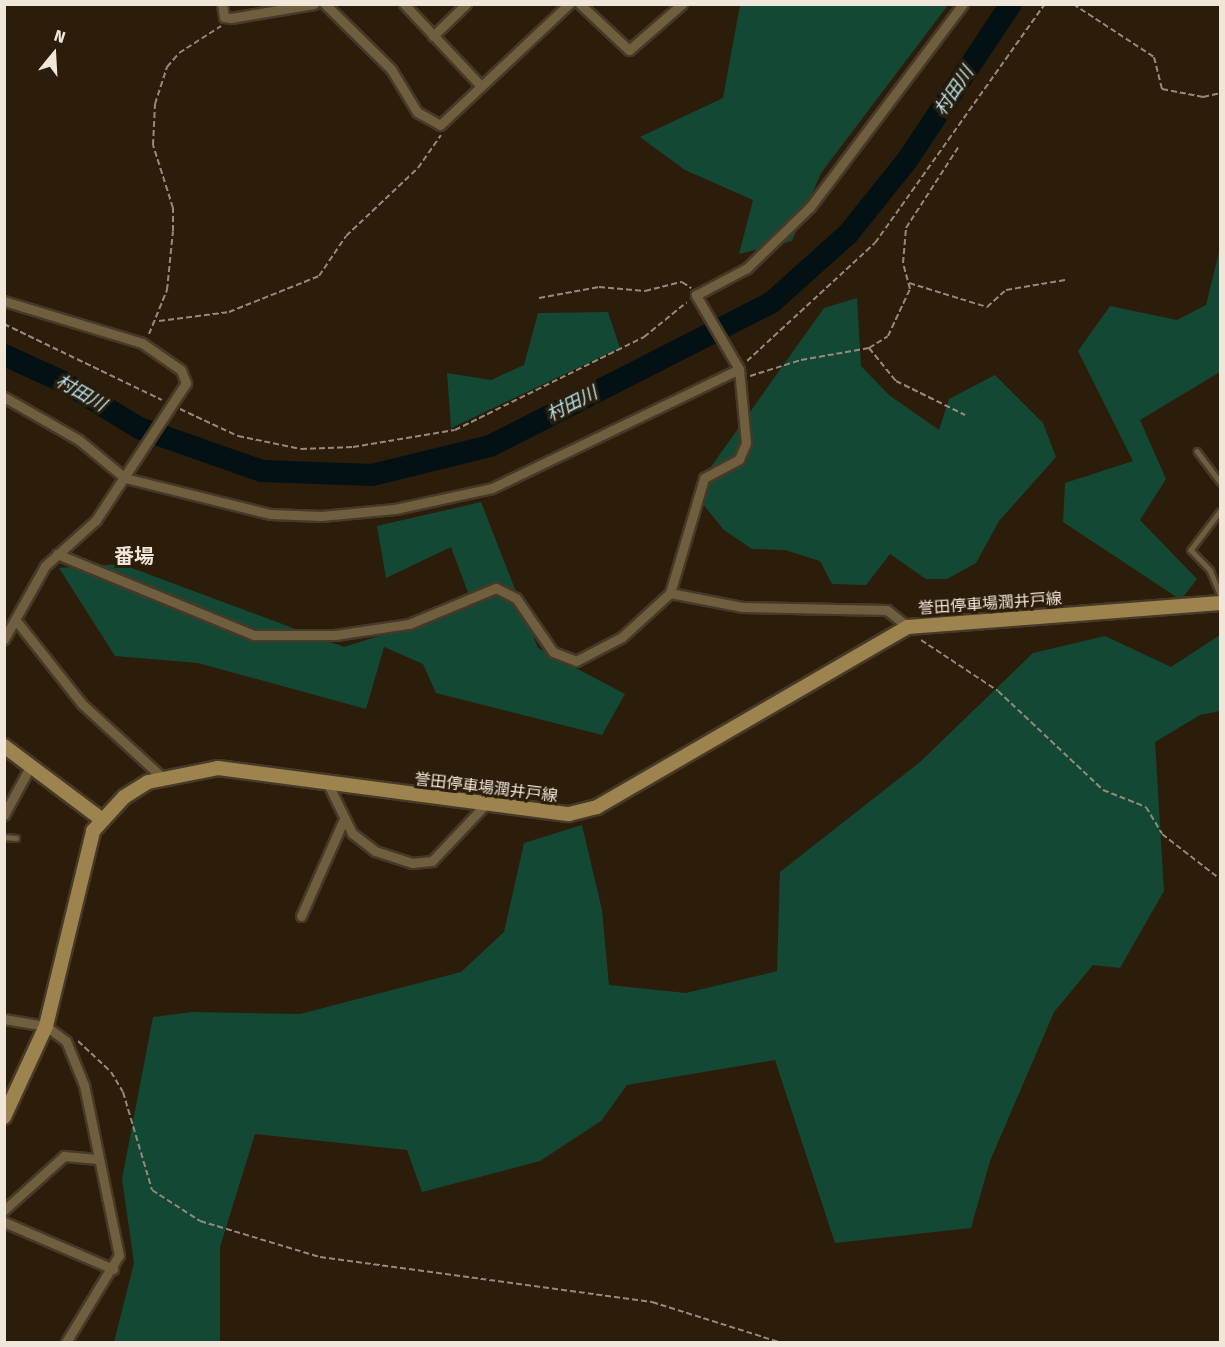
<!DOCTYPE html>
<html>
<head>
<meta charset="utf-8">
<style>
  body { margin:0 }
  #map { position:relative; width:1225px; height:1347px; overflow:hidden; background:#2c1d0b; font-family:"Fira Sans","Noto Sans JP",sans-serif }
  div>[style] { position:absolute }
  .green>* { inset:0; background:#134834 }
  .river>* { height:22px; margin:-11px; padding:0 11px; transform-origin:11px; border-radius:11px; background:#031115 }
  .path>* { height:2px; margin-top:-1px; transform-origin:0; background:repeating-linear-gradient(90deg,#95897a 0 6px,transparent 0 9px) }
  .roads { filter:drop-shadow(2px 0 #473928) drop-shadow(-2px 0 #473928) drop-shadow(0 2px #473928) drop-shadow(0 -2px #473928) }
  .lane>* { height:4.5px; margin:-2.25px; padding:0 2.25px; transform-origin:2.25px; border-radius:2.25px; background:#6f5f3f }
  .street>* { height:9px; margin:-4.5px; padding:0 4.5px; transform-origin:4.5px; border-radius:4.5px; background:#6f5f3f }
  .secondary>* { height:14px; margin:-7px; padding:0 7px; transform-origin:7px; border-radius:7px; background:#9d834e }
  span { translate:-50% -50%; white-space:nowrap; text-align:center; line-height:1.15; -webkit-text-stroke:6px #2c1d0b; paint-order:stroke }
  .street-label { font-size:16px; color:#f0e6da }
  .water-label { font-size:18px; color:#b1e6f4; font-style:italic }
  .quarter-label { font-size:20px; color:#f0e6da; font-weight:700 }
  .frame { position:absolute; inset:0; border:6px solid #f0e6da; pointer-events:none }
  .north { position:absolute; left:24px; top:24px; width:60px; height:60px; -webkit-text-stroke:4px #2c1d0b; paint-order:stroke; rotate:18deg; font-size:16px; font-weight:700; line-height:24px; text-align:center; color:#f0e6da }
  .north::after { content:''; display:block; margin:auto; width:21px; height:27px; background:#f0e6da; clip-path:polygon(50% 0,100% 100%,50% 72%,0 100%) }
</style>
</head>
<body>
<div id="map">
  <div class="green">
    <i style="clip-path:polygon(740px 5px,948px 5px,821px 173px,792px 241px,739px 254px,753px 200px,685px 170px,640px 137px,723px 98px)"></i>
    <i style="clip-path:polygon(1220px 248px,1220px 372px,1140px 420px,1166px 479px,1140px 520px,1197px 579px,1181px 600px,1063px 522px,1065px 483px,1133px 461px,1078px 351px,1110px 306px,1177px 320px,1206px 305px)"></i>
    <i style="clip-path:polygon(857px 298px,861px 366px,889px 395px,939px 430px,949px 399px,995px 375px,1043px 423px,1056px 457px,999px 521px,976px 563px,947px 579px,926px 579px,890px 554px,866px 585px,832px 584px,820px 561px,785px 550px,752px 549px,724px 530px,693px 492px,824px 308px)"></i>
    <i style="clip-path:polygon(608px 312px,620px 348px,451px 428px,447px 373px,491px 380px,524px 365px,538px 313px)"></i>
    <i style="clip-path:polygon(481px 502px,538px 648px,625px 694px,602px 735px,436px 693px,423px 664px,384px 647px,366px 709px,198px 663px,115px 656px,59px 568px,121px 564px,344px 647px,473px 606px,451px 547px,386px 578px,377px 526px)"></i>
    <i style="clip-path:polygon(1220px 635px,1220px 711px,1200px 715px,1155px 742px,1164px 891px,1120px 968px,1093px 965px,1054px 1012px,990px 1161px,971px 1228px,835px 1243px,775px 1060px,627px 1085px,601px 1121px,540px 1161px,422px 1192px,407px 1150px,255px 1134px,220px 1247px,220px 1342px,114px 1342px,134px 1263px,122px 1179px,153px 1017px,192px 1012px,300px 1014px,461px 972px,504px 932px,524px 843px,582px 825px,602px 910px,609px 985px,686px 993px,777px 971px,780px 872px,920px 762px,1033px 653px,1105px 636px,1171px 667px)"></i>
  </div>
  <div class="river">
    <i style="left:4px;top:355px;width:68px;rotate:24.3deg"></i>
    <i style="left:66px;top:383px;width:86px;rotate:31.7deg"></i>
    <i style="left:139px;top:428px;width:130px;rotate:19.3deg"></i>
    <i style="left:262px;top:471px;width:110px;rotate:2.1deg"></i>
    <i style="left:372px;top:475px;width:122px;rotate:-13.8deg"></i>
    <i style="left:490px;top:446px;width:315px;rotate:-27deg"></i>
    <i style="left:771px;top:303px;width:103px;rotate:-41.9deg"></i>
    <i style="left:848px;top:234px;width:96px;rotate:-51.3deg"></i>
    <i style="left:908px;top:159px;width:186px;rotate:-56.4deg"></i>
  </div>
  <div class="path">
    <i style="left:1073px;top:4px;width:97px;rotate:33.2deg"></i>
    <i style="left:1154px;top:57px;width:33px;rotate:76deg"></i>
    <i style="left:1162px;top:89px;width:42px;rotate:11deg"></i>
    <i style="left:1203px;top:97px;width:17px;rotate:-13deg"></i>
    <i style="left:4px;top:171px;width:25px;rotate:90deg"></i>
    <i style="left:909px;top:283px;width:82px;rotate:17.1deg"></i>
    <i style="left:987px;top:307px;width:25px;rotate:-42deg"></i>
    <i style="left:1006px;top:290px;width:60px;rotate:-9.6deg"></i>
    <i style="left:539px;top:298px;width:61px;rotate:-10.4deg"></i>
    <i style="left:599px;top:287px;width:46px;rotate:5deg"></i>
    <i style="left:645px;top:291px;width:38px;rotate:-14deg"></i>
    <i style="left:682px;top:282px;width:11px;rotate:34deg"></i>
    <i style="left:159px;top:321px;width:71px;rotate:-7.3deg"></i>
    <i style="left:229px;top:312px;width:97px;rotate:-21.8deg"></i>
    <i style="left:319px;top:276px;width:48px;rotate:-56deg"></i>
    <i style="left:346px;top:236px;width:99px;rotate:-43.4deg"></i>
    <i style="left:418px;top:168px;width:40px;rotate:-55.1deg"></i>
    <i style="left:4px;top:324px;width:175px;rotate:25.7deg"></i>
    <i style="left:149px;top:334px;width:48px;rotate:-67.8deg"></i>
    <i style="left:167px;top:290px;width:59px;rotate:-84.2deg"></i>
    <i style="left:173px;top:231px;width:23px;rotate:-90deg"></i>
    <i style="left:173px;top:208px;width:66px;rotate:-107.6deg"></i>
    <i style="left:153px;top:145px;width:41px;rotate:-87.2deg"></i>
    <i style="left:155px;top:104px;width:39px;rotate:-72deg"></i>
    <i style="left:167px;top:67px;width:18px;rotate:-49deg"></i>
    <i style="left:179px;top:53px;width:50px;rotate:-32.7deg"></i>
    <i style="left:869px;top:348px;width:43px;rotate:50.7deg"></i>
    <i style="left:896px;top:381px;width:77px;rotate:26.2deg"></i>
    <i style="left:747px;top:361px;width:174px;rotate:-42.7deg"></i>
    <i style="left:875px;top:243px;width:293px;rotate:-54.6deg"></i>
    <i style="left:750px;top:376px;width:53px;rotate:-17.4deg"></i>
    <i style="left:801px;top:360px;width:69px;rotate:-10deg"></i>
    <i style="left:869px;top:348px;width:22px;rotate:-32deg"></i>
    <i style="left:888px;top:336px;width:52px;rotate:-64.9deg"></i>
    <i style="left:910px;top:289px;width:27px;rotate:-105deg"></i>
    <i style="left:903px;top:263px;width:35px;rotate:-85deg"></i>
    <i style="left:906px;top:228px;width:98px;rotate:-57.1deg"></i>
    <i style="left:180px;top:409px;width:64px;rotate:25deg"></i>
    <i style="left:238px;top:436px;width:64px;rotate:11.7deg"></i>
    <i style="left:301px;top:449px;width:52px;rotate:-2.2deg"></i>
    <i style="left:353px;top:447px;width:103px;rotate:-9.5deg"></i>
    <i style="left:455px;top:430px;width:211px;rotate:-26.2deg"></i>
    <i style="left:644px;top:337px;width:55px;rotate:-39.1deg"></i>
    <i style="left:921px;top:640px;width:92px;rotate:33.5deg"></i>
    <i style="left:998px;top:691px;width:144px;rotate:43.3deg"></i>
    <i style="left:1103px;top:790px;width:46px;rotate:21.6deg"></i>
    <i style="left:1146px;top:807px;width:31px;rotate:59deg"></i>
    <i style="left:1162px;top:834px;width:73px;rotate:37.8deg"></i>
    <i style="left:78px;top:1041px;width:45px;rotate:43.2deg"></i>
    <i style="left:111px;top:1072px;width:23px;rotate:59deg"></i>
    <i style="left:123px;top:1092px;width:102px;rotate:73.5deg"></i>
    <i style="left:152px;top:1190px;width:57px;rotate:32.9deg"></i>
    <i style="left:200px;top:1221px;width:125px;rotate:16.7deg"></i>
    <i style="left:320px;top:1257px;width:335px;rotate:7.7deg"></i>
    <i style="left:652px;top:1302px;width:133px;rotate:17.5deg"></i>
  </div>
  <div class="roads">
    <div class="lane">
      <i style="left:1197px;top:451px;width:39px;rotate:53deg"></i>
      <i style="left:1220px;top:512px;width:48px;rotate:127.3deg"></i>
      <i style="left:1191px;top:550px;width:28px;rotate:46deg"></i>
      <i style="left:1210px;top:570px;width:25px;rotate:67deg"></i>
      <i style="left:4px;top:837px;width:12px;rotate:5deg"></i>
    </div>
    <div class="street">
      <i style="left:222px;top:4px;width:13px;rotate:81deg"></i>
      <i style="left:224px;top:17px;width:7px;rotate:8deg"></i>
      <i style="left:231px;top:18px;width:84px;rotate:-9.6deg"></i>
      <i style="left:325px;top:4px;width:93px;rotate:44.6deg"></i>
      <i style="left:391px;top:69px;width:50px;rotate:58.8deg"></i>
      <i style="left:417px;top:112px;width:26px;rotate:29deg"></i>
      <i style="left:440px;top:125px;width:177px;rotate:-43.2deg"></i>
      <i style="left:404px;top:4px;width:112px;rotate:46.8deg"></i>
      <i style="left:580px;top:4px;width:67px;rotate:43.2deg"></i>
      <i style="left:629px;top:50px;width:70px;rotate:-41deg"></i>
      <i style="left:433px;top:36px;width:46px;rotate:-44.1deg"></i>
      <i style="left:4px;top:301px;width:144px;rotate:16.9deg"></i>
      <i style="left:142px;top:343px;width:47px;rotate:34.7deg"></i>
      <i style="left:181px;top:370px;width:14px;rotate:69deg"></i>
      <i style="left:186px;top:383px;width:164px;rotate:123.3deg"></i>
      <i style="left:96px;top:520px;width:69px;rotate:138deg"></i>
      <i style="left:45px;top:566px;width:84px;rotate:119.3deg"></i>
      <i style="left:4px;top:397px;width:86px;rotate:29.8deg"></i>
      <i style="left:79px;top:440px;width:60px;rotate:39.6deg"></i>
      <i style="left:125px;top:478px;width:150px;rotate:13.9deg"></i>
      <i style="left:271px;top:514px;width:50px;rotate:2.3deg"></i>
      <i style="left:321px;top:516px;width:74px;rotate:-5.4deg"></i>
      <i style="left:395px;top:509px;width:99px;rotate:-12.2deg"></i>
      <i style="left:492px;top:488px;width:274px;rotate:-25.7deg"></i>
      <i style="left:57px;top:554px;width:213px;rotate:22.4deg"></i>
      <i style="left:254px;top:635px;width:81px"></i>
      <i style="left:335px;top:635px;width:75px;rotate:-8.5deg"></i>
      <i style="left:409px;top:624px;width:94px;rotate:-22.5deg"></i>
      <i style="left:496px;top:588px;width:22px;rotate:27deg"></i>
      <i style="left:516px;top:598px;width:65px;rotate:55.6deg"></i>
      <i style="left:553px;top:652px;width:25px;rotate:21deg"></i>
      <i style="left:576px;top:661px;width:52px;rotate:-27.6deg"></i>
      <i style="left:622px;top:637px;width:65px;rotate:-42.5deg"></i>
      <i style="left:670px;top:593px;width:73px;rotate:11deg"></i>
      <i style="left:742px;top:607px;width:145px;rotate:1.2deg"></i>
      <i style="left:887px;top:610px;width:27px;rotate:39deg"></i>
      <i style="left:670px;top:593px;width:120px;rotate:-73.5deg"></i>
      <i style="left:704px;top:478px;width:40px;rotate:-28deg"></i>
      <i style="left:739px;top:459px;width:17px;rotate:-66deg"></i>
      <i style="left:746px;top:443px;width:74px;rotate:-95.4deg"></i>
      <i style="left:739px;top:369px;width:86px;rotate:-120.2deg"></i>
      <i style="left:696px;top:295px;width:58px;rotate:-27.9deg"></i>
      <i style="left:747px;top:268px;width:88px;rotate:-44.1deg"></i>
      <i style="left:810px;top:207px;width:254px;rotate:-53deg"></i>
      <i style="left:18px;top:623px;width:103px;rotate:51.7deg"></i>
      <i style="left:82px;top:704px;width:108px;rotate:42.4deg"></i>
      <i style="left:328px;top:784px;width:55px;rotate:63.9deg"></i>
      <i style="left:352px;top:833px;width:29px;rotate:38deg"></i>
      <i style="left:375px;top:851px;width:39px;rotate:18deg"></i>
      <i style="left:412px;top:863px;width:20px;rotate:-6deg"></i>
      <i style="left:432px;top:861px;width:76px;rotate:-46.6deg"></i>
      <i style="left:4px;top:815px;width:55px;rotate:-61.6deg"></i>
      <i style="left:301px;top:916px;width:104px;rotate:-66.1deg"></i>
      <i style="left:4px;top:1019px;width:43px;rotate:9.5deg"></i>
      <i style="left:46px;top:1026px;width:25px;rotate:37deg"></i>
      <i style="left:66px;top:1041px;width:48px;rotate:67.8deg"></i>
      <i style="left:84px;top:1085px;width:174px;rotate:78.4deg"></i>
      <i style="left:119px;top:1255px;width:102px;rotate:121.3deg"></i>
      <i style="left:4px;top:1210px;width:81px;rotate:-42deg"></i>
      <i style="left:64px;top:1156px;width:34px;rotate:5deg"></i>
      <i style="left:4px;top:1222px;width:119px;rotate:23.3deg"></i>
    </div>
    <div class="secondary">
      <i style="left:4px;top:746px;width:120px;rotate:36.9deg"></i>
      <i style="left:4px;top:1117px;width:100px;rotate:-65.2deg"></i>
      <i style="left:46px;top:1026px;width:201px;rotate:-76.4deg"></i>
      <i style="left:93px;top:831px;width:46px;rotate:-47.6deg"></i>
      <i style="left:124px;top:797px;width:28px;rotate:-32deg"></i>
      <i style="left:148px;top:782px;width:71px;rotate:-11.3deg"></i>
      <i style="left:218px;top:768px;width:354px;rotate:7.5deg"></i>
      <i style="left:569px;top:814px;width:29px;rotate:-14deg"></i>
      <i style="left:597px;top:807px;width:359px;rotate:-30.1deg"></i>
      <i style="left:908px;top:627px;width:313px;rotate:-4.4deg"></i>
    </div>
  </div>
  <div class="street-label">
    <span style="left:990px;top:604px;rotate:-4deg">誉田停車場潤井戸線</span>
    <span style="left:486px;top:788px;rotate:7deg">誉田停車場潤井戸線</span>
  </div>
  <div class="water-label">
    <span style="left:954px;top:91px;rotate:-56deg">村田川</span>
    <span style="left:81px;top:393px;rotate:30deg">村田川</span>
    <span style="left:572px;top:404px;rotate:-27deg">村田川</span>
  </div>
  <div class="quarter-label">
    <span style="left:134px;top:556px">番場</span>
  </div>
  <div class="frame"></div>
  <div class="north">N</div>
</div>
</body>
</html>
